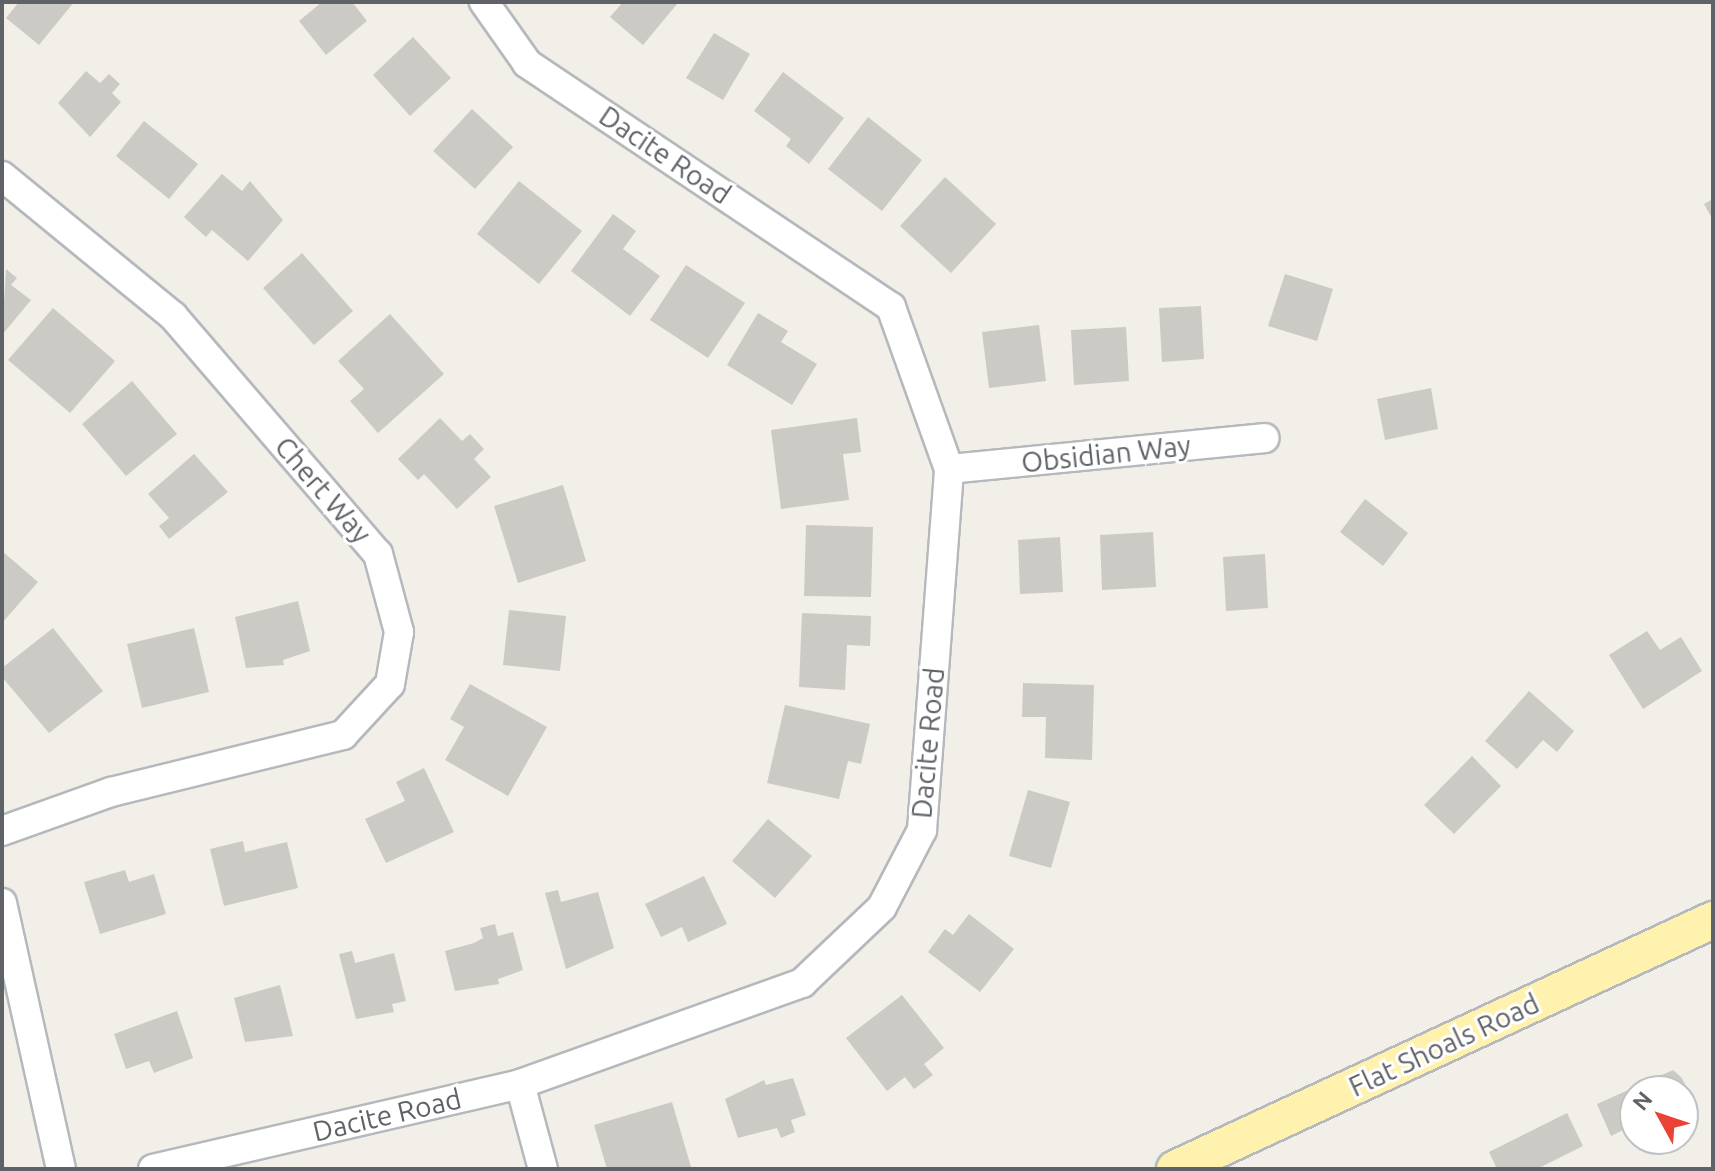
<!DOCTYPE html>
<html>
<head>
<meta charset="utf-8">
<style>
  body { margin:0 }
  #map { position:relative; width:1715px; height:1171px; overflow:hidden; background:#f1efe8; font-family:Ubuntu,sans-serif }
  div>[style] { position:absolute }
  .building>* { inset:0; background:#cccac5 }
  .roads { filter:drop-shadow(2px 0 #b5b8bc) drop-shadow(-2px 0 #b5b8bc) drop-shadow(0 2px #b5b8bc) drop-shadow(0 -2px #b5b8bc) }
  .minor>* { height:28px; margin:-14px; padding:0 14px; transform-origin:14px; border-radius:14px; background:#fff }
  .major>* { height:36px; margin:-18px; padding:0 18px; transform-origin:18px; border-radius:18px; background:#fff2af }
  span { translate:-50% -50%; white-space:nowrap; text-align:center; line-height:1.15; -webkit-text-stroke:6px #fff; paint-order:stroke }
  .street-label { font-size:28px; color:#5f6368 }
  .frame { position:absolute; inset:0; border:4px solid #5f6368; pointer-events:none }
  .north { position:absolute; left:1619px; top:1075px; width:80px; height:80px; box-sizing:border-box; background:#fff; border:2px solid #bfc1c3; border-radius:50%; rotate:310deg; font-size:22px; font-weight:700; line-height:32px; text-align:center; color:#5f6368 }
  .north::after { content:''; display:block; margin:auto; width:28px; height:36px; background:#ea4335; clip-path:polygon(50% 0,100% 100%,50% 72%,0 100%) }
</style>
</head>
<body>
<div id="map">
  <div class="building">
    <i style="clip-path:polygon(19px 2px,74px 2px,39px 45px,6px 18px)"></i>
    <i style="clip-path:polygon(322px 2px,352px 2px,367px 21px,326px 55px,299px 21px)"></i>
    <i style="clip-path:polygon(623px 2px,674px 2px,677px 4px,643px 45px,610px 17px)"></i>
    <i style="clip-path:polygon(714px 33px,750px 54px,723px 100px,686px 78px)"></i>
    <i style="clip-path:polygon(413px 37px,451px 78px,410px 116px,373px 75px)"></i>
    <i style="clip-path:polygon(86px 71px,100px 83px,109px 74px,120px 84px,112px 93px,121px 102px,90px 137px,58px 103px)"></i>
    <i style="clip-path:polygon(783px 72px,844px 118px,809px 164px,786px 146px,791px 139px,754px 111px)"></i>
    <i style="clip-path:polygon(472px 109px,513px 147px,475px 189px,433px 151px)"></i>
    <i style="clip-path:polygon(868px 117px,922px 160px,882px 211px,828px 169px)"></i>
    <i style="clip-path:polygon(144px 121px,198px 164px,169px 199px,116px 156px)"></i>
    <i style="clip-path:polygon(222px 174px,242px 191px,250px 181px,283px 220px,248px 261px,212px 230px,206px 237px,184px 217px)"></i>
    <i style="clip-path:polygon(945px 177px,996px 224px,951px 273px,900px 226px)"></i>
    <i style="clip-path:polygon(519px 181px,582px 231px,539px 284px,477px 234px)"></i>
    <i style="clip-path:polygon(1713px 199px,1713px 220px,1704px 204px)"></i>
    <i style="clip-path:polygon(613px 214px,636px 231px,623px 249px,660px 276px,630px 316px,571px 271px)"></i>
    <i style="clip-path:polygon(302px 253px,353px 311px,314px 345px,263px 288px)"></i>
    <i style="clip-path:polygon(686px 265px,745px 303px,708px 358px,650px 320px)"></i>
    <i style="clip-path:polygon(6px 269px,17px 278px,11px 285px,31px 300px,2px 335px)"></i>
    <i style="clip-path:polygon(1285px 274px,1333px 289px,1317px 341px,1268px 326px)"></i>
    <i style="clip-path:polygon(1201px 306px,1204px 359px,1162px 362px,1159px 308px)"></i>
    <i style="clip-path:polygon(53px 308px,115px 361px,70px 413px,8px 360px)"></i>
    <i style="clip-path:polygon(758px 313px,788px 331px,781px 342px,817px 364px,792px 405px,727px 365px)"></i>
    <i style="clip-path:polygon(390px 314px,444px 374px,378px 433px,350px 401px,364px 389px,338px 361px)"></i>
    <i style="clip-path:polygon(1039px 325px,1046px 381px,989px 388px,982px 332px)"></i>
    <i style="clip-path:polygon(1126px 327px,1129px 381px,1074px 385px,1071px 330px)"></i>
    <i style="clip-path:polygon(132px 381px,177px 434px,126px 476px,82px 424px)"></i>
    <i style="clip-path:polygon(1431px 388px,1438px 429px,1385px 440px,1377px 399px)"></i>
    <i style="clip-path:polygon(440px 418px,462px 441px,470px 434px,484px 449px,474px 459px,491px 477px,457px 509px,424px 474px,418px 480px,398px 459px)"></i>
    <i style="clip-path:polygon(857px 418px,861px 452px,843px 454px,849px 500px,781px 509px,771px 430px)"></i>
    <i style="clip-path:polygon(194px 454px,228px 492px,169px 539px,159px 526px,169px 518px,148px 494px)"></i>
    <i style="clip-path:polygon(563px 485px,586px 561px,518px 583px,494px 506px)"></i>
    <i style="clip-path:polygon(1365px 499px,1408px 533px,1383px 566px,1340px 532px)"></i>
    <i style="clip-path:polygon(806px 525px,873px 527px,871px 597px,804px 596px)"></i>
    <i style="clip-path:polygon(1153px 532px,1156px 587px,1102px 590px,1100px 535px)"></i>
    <i style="clip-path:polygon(1060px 537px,1063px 592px,1020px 594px,1018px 540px)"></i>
    <i style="clip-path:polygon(2px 551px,38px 582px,2px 623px)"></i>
    <i style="clip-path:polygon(1265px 554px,1268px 608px,1226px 611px,1223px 557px)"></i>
    <i style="clip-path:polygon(298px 601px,310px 651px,283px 660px,284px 665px,246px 668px,235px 617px)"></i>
    <i style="clip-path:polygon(509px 610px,566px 616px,560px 671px,503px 665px)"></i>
    <i style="clip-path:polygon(802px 613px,871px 616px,870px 646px,847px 645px,845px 690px,799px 687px)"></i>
    <i style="clip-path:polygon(53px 628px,103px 691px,49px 733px,2px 677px,2px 668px)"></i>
    <i style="clip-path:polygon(194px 628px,209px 692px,142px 708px,127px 644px)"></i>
    <i style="clip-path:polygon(1647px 631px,1660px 650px,1681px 637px,1702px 671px,1643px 709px,1609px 655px)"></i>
    <i style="clip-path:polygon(1023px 683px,1094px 685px,1092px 760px,1045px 758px,1046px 717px,1022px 717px)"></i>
    <i style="clip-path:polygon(470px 684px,547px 727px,508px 796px,445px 760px,464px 727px,450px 719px)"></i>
    <i style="clip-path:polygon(1529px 691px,1574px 731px,1557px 752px,1543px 740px,1517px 769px,1485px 741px)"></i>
    <i style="clip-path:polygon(785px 705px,870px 724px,861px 764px,848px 761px,839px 799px,767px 783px)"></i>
    <i style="clip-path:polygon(1472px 756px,1501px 786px,1454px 834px,1424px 805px)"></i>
    <i style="clip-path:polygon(424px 768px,454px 832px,386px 863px,365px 819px,405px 801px,396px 782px)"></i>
    <i style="clip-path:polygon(1028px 790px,1070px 802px,1051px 868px,1009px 856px)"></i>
    <i style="clip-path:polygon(768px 819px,812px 856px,775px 898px,732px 861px)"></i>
    <i style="clip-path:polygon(243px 841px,245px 852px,287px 842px,298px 888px,224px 906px,210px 849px)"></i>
    <i style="clip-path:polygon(125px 870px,129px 882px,154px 874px,166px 914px,100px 934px,84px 882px)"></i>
    <i style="clip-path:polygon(704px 876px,727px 924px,688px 942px,682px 927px,661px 937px,645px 904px)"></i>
    <i style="clip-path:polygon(558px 890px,561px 902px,598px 892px,614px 948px,566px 969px,545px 893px)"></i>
    <i style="clip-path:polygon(969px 914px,1014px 949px,980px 992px,928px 952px,945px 929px,953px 935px)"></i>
    <i style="clip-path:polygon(495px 924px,498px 936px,513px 932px,523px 970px,498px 979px,499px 984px,455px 991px,445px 951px,474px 943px,483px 938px,480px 928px)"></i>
    <i style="clip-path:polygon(352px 951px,355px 963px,394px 953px,406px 1001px,392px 1004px,394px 1012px,356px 1019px,339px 954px)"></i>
    <i style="clip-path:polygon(280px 985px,293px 1036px,245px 1042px,234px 998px)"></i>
    <i style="clip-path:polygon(902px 995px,944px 1048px,924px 1064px,933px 1075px,914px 1089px,905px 1077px,887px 1091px,846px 1038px)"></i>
    <i style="clip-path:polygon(177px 1011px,193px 1058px,154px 1073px,149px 1061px,126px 1069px,114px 1034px)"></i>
    <i style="clip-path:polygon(1673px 1070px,1682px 1078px,1694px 1105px,1683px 1110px,1683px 1091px,1635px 1091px,1635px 1124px,1611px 1136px,1597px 1104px)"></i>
    <i style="clip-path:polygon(793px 1078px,806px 1115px,791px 1120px,795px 1132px,781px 1138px,777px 1128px,738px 1138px,725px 1099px,764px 1080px,766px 1085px)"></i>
    <i style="clip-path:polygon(672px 1102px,691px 1167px,607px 1169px,594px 1125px)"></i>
    <i style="clip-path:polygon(1567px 1113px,1583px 1146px,1537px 1169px,1497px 1169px,1489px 1152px)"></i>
    <i style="clip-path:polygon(1645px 1139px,1666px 1139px,1648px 1147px)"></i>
  </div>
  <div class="roads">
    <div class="minor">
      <i style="left:2px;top:176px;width:221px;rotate:39.3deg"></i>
      <i style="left:173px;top:316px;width:314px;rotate:49.3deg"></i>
      <i style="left:378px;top:554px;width:81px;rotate:74.9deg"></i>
      <i style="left:399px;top:632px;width:53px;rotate:99.8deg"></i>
      <i style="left:390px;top:684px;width:69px;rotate:132.7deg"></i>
      <i style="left:343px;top:735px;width:239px;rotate:166.2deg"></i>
      <i style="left:111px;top:792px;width:116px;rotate:160.3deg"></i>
      <i style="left:949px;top:469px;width:317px;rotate:-5.6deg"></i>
      <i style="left:2px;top:903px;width:272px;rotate:77.5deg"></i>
      <i style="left:520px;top:1084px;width:88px;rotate:74.9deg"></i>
      <i style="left:153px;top:1169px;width:377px;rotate:-13deg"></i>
      <i style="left:520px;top:1084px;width:300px;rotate:-19.7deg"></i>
      <i style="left:802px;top:983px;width:110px;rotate:-43.5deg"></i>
      <i style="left:882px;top:907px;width:87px;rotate:-62.5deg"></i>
      <i style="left:922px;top:830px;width:362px;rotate:-85.7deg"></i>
      <i style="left:949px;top:469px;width:172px;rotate:-109.7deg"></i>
      <i style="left:891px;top:307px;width:438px;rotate:-146.2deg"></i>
      <i style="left:527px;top:63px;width:75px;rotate:-125.2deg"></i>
    </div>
    <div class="major">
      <i style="left:1175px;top:1169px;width:593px;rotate:-24.84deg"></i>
    </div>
  </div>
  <div class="street-label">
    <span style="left:665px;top:155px;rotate:34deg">Dacite Road</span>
    <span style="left:1106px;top:454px;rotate:-6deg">Obsidian Way</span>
    <span style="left:323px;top:490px;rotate:49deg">Chert Way</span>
    <span style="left:928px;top:743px;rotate:-85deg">Dacite Road</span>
    <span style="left:1444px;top:1045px;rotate:-25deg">Flat Shoals Road</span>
    <span style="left:387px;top:1115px;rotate:-13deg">Dacite Road</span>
  </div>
  <div class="frame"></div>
  <div class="north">N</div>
</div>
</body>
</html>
